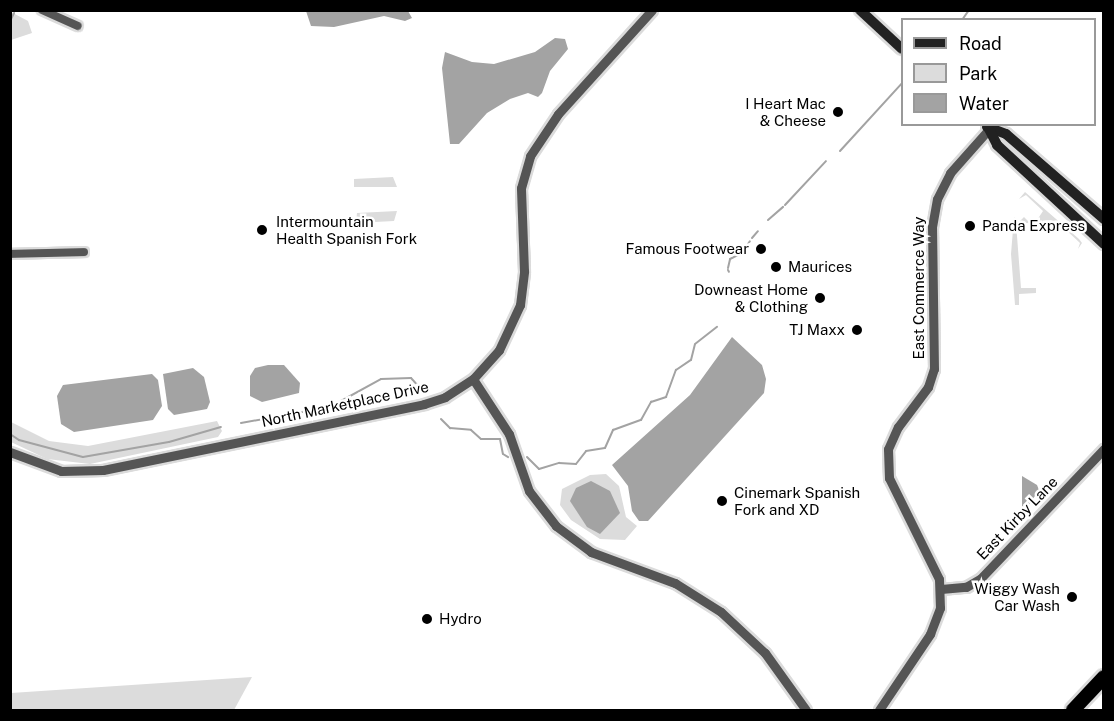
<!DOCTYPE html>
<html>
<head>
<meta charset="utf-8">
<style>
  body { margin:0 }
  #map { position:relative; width:1114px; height:721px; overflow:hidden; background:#fff; font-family:"Public Sans",sans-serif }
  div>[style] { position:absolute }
  .green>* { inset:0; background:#dcdcdc }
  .water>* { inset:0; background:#a3a3a3 }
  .stream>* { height:2px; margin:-1px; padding:0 1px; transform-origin:1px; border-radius:1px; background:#a3a3a3 }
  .roads { filter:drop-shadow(2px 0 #dbdbdb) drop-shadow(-2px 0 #dbdbdb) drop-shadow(0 2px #dbdbdb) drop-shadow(0 -2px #dbdbdb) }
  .minor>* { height:8px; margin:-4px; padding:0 4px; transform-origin:4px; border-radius:4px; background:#555 }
  .tertiary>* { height:9px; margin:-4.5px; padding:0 4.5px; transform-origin:4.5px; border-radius:4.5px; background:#555 }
  .secondary>* { height:10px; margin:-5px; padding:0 5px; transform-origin:5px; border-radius:5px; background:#222 }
  .trunk>* { height:14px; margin:-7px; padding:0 7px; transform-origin:7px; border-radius:7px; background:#000 }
  .dots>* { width:16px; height:16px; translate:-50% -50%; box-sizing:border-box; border:3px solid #fff; border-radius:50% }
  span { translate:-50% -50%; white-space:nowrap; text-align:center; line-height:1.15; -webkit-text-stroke:5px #fff; paint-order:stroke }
  .poi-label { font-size:15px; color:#000 }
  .right { translate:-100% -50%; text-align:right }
  .left { translate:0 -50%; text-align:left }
  .street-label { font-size:15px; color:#000 }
  .frame { position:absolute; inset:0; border:12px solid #000; pointer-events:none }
  .legend { position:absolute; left:901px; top:18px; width:195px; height:108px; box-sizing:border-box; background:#fff; border:2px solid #999; margin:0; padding:8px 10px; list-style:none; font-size:18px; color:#000 }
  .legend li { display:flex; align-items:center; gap:12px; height:30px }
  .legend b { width:30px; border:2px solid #999 }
</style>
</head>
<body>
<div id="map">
  <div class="green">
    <i style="clip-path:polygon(11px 12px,28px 21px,32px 33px,11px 40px)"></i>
    <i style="clip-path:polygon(393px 177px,397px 187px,354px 187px,354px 179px)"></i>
    <i style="clip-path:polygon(1025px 192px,1079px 239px,1082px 243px,1078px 249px,1080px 243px,1064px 228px,1054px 228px,1054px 222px,1035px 223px,1043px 211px,1026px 195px,1019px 199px)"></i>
    <i style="clip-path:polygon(397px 211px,394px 221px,356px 223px,357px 213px)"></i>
    <i style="clip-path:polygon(1014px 217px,1019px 222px,1024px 217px,1030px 223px,1016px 223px,1021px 288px,1036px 288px,1036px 293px,1019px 294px,1019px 305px,1015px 305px,1011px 254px)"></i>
    <i style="clip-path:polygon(217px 421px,222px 431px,218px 437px,90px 464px,47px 459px,11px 442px,11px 422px,49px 441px,88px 446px)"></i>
    <i style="clip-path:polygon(606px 474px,619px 486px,626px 517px,637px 526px,625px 540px,600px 539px,571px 520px,560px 505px,562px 489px,590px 475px)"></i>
    <i style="clip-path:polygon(252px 677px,234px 710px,11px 710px,11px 693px)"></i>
  </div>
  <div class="water">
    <i style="clip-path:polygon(306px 11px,408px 11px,412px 18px,405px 21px,384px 16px,334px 27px,311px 26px)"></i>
    <i style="clip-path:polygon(555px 38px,565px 39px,568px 49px,550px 71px,542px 93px,538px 97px,528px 93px,510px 99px,487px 113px,459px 144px,450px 144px,442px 68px,445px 52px,472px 62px,494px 64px,535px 52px)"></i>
    <i style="clip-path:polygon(732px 337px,762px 365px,766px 379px,764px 393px,648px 521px,639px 521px,632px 511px,628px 486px,612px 465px,690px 395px)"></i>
    <i style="clip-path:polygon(268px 365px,284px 365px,300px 383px,299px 393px,262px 402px,250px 396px,250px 376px,255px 368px)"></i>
    <i style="clip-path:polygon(193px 368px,204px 377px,210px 402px,207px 409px,174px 415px,168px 409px,163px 374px)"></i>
    <i style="clip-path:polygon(152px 374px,158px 380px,162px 406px,153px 420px,74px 432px,61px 424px,57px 396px,63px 385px)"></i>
    <i style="clip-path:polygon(1022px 476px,1037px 485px,1039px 490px,1028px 506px,1022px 507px)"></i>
    <i style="clip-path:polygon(591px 481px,610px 491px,620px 513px,600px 534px,587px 527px,570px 501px,576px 488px)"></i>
  </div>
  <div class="stream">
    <i style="left:962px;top:20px;width:12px;rotate:-55deg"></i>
    <i style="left:10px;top:21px;width:9px;rotate:-63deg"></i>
    <i style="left:840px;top:151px;width:92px;rotate:-47.6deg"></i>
    <i style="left:785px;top:205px;width:60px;rotate:-47deg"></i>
    <i style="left:768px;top:220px;width:20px;rotate:-41deg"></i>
    <i style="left:752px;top:238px;width:9px;rotate:-49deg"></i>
    <i style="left:728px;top:268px;width:9px;rotate:-77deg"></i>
    <i style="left:730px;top:259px;width:13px;rotate:-27deg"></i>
    <i style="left:742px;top:253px;width:14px;rotate:-56deg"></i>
    <i style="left:728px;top:270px;width:2px;rotate:63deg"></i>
    <i style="left:441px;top:419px;width:13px;rotate:45deg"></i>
    <i style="left:450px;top:428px;width:21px;rotate:5deg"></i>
    <i style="left:471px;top:430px;width:13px;rotate:42deg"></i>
    <i style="left:481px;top:439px;width:19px"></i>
    <i style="left:500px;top:439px;width:15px;rotate:79deg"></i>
    <i style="left:503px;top:454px;width:6px;rotate:31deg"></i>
    <i style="left:241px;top:423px;width:90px;rotate:-10.2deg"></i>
    <i style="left:330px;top:407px;width:58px;rotate:-28.8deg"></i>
    <i style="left:381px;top:379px;width:30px;rotate:-2deg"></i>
    <i style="left:411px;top:378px;width:15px;rotate:48deg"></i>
    <i style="left:10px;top:434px;width:11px;rotate:34deg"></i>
    <i style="left:19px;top:440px;width:66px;rotate:14.9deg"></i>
    <i style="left:83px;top:457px;width:87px;rotate:-9.9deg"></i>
    <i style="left:169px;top:442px;width:54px;rotate:-16.1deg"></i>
    <i style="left:527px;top:457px;width:17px;rotate:45deg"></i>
    <i style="left:539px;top:469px;width:21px;rotate:-17deg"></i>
    <i style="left:559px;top:463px;width:17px;rotate:3deg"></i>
    <i style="left:576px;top:464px;width:16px;rotate:-52deg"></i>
    <i style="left:586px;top:451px;width:19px;rotate:-9deg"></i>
    <i style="left:605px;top:448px;width:20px;rotate:-66deg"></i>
    <i style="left:613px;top:430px;width:30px;rotate:-20deg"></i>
    <i style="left:641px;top:420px;width:21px;rotate:-61deg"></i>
    <i style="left:651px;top:402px;width:16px;rotate:-18deg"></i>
    <i style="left:666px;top:397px;width:29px;rotate:-70deg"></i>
    <i style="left:676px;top:370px;width:18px;rotate:-34deg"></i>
    <i style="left:691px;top:360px;width:16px;rotate:-76deg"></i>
    <i style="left:695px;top:344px;width:28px;rotate:-38deg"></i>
  </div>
  <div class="roads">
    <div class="minor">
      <i style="left:42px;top:10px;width:39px;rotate:24deg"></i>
      <i style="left:10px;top:254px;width:74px;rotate:-1.5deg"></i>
    </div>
    <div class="tertiary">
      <i style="left:473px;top:379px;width:66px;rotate:56.8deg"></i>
      <i style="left:509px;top:434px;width:60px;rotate:70.7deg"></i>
      <i style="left:529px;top:491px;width:44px;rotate:52.4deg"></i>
      <i style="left:556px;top:526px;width:44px;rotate:36.6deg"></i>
      <i style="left:591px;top:552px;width:90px;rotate:20.3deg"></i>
      <i style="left:675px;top:583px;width:54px;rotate:32.2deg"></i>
      <i style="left:721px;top:612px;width:60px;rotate:43deg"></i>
      <i style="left:765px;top:653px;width:70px;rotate:54.3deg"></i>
      <i style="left:10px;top:452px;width:54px;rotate:20.4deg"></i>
      <i style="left:61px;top:471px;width:42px;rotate:-1.4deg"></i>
      <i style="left:103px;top:470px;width:328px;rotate:-11.6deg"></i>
      <i style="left:424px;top:404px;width:22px;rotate:-18deg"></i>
      <i style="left:445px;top:397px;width:33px;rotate:-33deg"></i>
      <i style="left:473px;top:379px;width:39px;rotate:-48deg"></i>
      <i style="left:499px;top:350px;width:50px;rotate:-65deg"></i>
      <i style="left:520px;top:305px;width:34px;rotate:-83deg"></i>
      <i style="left:524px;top:271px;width:83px;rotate:-92.1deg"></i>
      <i style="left:521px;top:188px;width:33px;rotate:-74deg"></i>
      <i style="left:530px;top:156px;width:50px;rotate:-56.3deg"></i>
      <i style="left:558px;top:114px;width:140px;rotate:-47.9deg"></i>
      <i style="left:941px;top:589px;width:25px;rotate:-5deg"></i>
      <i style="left:966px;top:587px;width:16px;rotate:-30deg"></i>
      <i style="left:980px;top:579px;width:180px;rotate:-46.4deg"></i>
      <i style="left:879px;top:710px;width:92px;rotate:-56.1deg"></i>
      <i style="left:930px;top:634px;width:28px;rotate:-69deg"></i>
      <i style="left:940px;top:608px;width:29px;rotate:-92deg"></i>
      <i style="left:939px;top:579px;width:113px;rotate:-116.3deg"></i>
      <i style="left:889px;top:478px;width:29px;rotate:-92deg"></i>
      <i style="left:888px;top:449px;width:24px;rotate:-66deg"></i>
      <i style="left:898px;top:427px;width:50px;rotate:-53.1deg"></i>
      <i style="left:928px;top:387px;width:19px;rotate:-72deg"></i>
      <i style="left:934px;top:369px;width:142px;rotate:-90.8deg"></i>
      <i style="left:932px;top:227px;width:28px;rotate:-80deg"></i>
      <i style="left:937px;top:199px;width:29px;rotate:-63deg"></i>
      <i style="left:950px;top:173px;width:59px;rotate:-48.4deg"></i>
    </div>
    <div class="secondary">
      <i style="left:860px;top:10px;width:57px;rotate:42.9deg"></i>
      <i style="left:987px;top:127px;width:20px;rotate:20deg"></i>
      <i style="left:1006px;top:134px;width:130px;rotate:40.9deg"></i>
      <i style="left:989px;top:129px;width:18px;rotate:63deg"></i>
      <i style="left:997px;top:145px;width:146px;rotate:42.8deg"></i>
    </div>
    <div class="trunk">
      <i style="left:1073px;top:710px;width:45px;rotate:-46.8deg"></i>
    </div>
  </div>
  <div class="dots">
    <i style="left:838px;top:112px;background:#000"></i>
    <i style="left:970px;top:226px;background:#000"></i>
    <i style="left:262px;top:230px;background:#000"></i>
    <i style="left:761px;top:249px;background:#000"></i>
    <i style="left:776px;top:267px;background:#000"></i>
    <i style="left:820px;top:298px;background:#000"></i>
    <i style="left:857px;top:330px;background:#000"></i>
    <i style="left:722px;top:501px;background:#000"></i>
    <i style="left:1072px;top:597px;background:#000"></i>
    <i style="left:427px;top:619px;background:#000"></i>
  </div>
  <div class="poi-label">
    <span class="right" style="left:826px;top:112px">I Heart Mac<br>&amp; Cheese</span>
    <span class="left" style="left:276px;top:230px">Intermountain<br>Health Spanish Fork</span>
    <span class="left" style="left:982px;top:226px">Panda Express</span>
    <span class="right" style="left:749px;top:249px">Famous Footwear</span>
    <span class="left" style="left:788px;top:267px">Maurices</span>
    <span class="right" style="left:808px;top:298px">Downeast Home<br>&amp; Clothing</span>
    <span class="right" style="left:845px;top:330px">TJ Maxx</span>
    <span class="left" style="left:734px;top:501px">Cinemark Spanish<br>Fork and XD</span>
    <span class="right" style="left:1060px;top:597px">Wiggy Wash<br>Car Wash</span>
    <span class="left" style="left:439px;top:619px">Hydro</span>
  </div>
  <div class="street-label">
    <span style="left:919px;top:288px;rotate:-90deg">East Commerce Way</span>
    <span style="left:345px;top:404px;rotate:-12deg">North Marketplace Drive</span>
    <span style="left:1017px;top:518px;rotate:-46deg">East Kirby Lane</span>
  </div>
  <div class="frame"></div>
  <ul class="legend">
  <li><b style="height:8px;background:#222"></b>Road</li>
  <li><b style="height:16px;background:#dcdcdc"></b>Park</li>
  <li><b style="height:16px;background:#a3a3a3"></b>Water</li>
  </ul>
</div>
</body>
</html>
